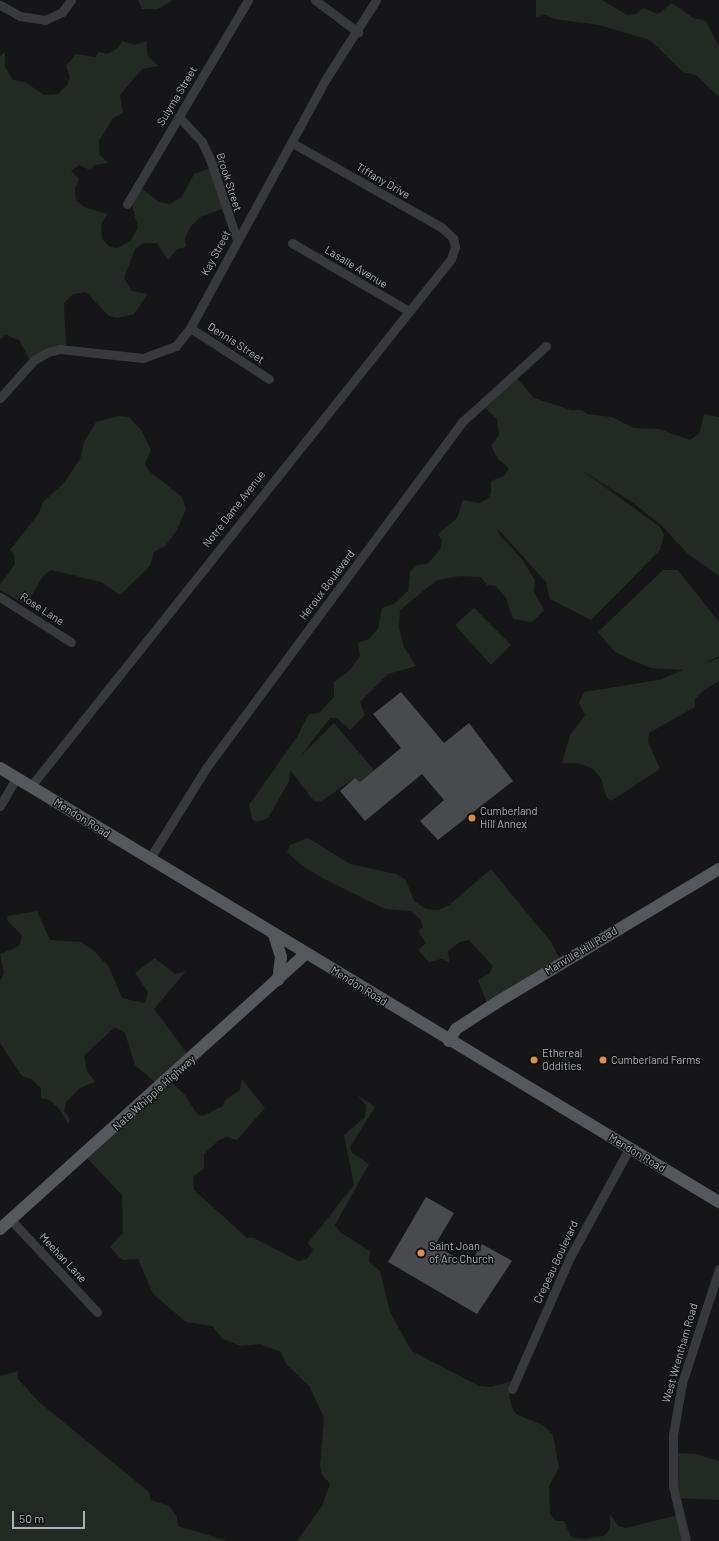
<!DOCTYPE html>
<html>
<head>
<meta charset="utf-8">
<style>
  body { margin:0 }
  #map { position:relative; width:719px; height:1541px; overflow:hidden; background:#161618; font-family:Barlow,sans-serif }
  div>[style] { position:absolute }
  .green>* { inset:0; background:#232a23 }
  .building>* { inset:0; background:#484a4d }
  .minor>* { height:9px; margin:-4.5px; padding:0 4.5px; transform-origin:4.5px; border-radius:4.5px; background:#38393c }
  .major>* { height:12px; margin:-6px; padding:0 6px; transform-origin:6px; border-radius:6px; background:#54575b }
  .dots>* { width:11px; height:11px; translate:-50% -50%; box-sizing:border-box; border:2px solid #111113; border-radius:50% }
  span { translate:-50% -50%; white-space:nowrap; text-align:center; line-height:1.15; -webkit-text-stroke:3px #111113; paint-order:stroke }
  .street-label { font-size:11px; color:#aab0b6 }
  .poi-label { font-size:11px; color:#aab0b6 }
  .left { translate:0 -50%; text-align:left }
  .scale { position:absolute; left:12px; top:1511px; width:73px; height:18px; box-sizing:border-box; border:2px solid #aab0b6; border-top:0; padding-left:5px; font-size:12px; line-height:14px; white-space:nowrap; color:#aab0b6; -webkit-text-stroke:3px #111113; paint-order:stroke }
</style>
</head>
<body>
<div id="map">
  <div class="green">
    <i style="clip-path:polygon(138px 0,173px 0,158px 9px,142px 9px)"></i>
    <i style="clip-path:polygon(536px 0,602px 0,627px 15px,636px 14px,643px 8px,658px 14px,672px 3px,693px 18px,706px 21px,719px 47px,719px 97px,696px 75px,683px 72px,650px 40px,599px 25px,555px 19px,545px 15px,536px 17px)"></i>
    <i style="clip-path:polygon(122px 41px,135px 45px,146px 41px,148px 56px,158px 66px,142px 69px,120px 95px,123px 113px,113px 118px,99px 141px,99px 154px,108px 163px,95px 165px,90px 170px,79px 165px,71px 171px,79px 179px,75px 189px,76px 200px,84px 207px,107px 214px,101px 225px,102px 239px,110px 247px,118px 248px,131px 240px,138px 228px,131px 201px,141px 188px,159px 202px,170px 204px,182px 197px,194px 174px,211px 168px,225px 208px,200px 217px,191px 226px,185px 238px,186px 247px,177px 249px,168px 260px,157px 243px,143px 243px,135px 249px,124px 278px,132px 291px,148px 294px,134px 314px,117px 318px,109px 316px,86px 292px,73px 294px,64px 303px,66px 345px,29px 359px,19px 340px,6px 335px,0 339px,0 56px,5px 52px,5px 67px,13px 80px,25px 82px,44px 95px,58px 94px,68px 84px,70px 77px,66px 66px,76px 54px,95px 57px,99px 52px,107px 54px,118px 48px)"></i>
    <i style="clip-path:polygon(514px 375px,534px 398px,571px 410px,582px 410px,587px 414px,612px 417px,634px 428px,659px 429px,690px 440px,699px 434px,704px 414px,719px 417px,719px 576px,687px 553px,661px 525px,632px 502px,583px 471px,660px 527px,664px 535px,660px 550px,591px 620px,550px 599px,546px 582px,497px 528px,499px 534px,521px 558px,535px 580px,534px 592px,544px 610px,532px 622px,513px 619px,506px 598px,496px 586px,487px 585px,481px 577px,460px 576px,437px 580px,400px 610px,399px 628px,404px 647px,416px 666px,388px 674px,360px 702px,365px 715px,350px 730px,337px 718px,330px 718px,300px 757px,334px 723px,374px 770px,360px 782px,355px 778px,320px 802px,314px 801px,290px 770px,289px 781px,268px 818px,257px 822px,252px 819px,249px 805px,297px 737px,306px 719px,310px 714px,319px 713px,334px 697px,334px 682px,349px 671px,360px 656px,358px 643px,369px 639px,378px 629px,382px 608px,394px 604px,408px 591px,410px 572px,417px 565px,427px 564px,440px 550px,442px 541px,438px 534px,457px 518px,463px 500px,479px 503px,487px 499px,491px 494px,491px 481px,504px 476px,509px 468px,498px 459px,491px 446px,499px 435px,497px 419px,481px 404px)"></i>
    <i style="clip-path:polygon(118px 416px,129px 417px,142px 431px,151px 450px,145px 463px,149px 471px,182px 497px,186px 509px,176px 532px,165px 546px,154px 552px,150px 566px,120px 595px,101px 582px,51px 570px,43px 576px,26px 605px,0 590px,0 585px,15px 564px,14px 554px,10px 550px,39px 513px,43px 502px,63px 484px,80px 459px,84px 442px,96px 422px)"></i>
    <i style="clip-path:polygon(663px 570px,678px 570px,719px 622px,719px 656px,703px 664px,719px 658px,719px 681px,703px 691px,695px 699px,695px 707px,649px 733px,648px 742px,660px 769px,611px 801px,606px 796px,601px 778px,593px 769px,578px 763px,562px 763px,570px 735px,585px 715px,579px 703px,584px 692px,659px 680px,683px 670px,651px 668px,629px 659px,614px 651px,598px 632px)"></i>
    <i style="clip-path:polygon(474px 608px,511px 645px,491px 665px,455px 625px)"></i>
    <i style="clip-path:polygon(308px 838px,350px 864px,396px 874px,406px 880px,414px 901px,426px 909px,438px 910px,448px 906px,491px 869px,551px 942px,560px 959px,487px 1003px,478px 980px,490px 973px,493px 966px,469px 940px,460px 942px,448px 951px,449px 962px,441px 959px,429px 962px,418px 950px,426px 943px,418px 931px,423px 927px,421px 920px,411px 911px,385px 909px,322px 878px,300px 864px,287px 852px,290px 845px)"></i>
    <i style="clip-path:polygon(37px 911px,50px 940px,81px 942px,93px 950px,109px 967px,122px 998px,145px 1003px,148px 992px,135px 973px,155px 958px,175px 974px,186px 971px,154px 1009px,190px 1057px,167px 1078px,185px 1095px,197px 1114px,202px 1116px,223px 1106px,225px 1100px,240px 1090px,242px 1079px,265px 1108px,237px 1140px,227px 1137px,219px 1140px,204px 1154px,204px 1168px,193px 1177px,194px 1190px,247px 1238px,254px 1238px,298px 1261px,307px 1259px,313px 1250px,308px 1243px,354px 1185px,344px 1135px,365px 1117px,366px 1105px,357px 1095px,375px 1107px,350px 1147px,352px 1153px,369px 1164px,335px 1225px,340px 1232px,370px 1251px,369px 1262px,380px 1271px,390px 1312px,408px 1345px,412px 1351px,479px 1386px,491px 1387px,515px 1380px,509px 1395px,513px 1410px,518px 1415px,543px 1425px,553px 1435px,559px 1468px,549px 1486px,550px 1514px,556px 1521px,564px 1521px,571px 1537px,583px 1539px,604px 1536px,610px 1529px,610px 1514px,618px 1526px,626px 1528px,678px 1515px,687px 1541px,297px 1541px,322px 1506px,330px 1484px,321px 1473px,320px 1465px,324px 1418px,310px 1387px,286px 1364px,281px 1352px,260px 1344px,241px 1346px,223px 1339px,212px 1326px,186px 1322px,153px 1294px,138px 1259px,122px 1260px,110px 1247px,123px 1233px,122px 1195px,83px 1154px,157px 1084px,135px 1065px,125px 1033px,115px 1027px,84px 1056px,87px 1071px,95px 1082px,80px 1088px,66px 1102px,64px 1111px,70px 1119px,68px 1124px,60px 1110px,50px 1100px,41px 1098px,41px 1088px,31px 1079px,22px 1076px,0 1043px,0 981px,4px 973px,0 954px,15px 948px,20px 944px,22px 935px,7px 920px,8px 916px)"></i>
    <i style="clip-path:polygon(18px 1371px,18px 1379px,39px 1402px,149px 1492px,151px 1500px,169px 1506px,177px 1517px,178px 1526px,228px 1541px,0 1541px,0 1376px)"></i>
    <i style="clip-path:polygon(677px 1453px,696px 1454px,719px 1461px,719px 1500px,676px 1498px)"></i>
  </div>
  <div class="building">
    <i style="clip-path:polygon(401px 692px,444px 743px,469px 723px,513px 781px,438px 840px,420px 821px,444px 800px,422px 774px,365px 821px,340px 791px,355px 778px,360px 782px,401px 748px,373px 714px)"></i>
    <i style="clip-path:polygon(426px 1197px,454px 1213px,435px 1245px,469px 1265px,482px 1244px,512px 1261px,477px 1314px,388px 1262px)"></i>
  </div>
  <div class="minor">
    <i style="left:315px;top:0;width:54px;rotate:36.7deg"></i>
    <i style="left:0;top:5px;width:23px;rotate:29deg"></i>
    <i style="left:20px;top:16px;width:25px;rotate:9deg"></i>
    <i style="left:45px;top:20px;width:19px;rotate:-25deg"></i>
    <i style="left:62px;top:12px;width:15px;rotate:-53deg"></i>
    <i style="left:179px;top:117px;width:34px;rotate:47deg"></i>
    <i style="left:202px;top:142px;width:19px;rotate:65deg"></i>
    <i style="left:210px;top:159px;width:85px;rotate:71.6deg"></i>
    <i style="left:127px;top:204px;width:237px;rotate:-59.3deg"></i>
    <i style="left:292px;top:243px;width:135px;rotate:30.2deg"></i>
    <i style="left:190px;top:328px;width:94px;rotate:32.8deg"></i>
    <i style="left:0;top:398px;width:51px;rotate:-48.2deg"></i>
    <i style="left:34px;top:360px;width:16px;rotate:-30deg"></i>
    <i style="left:48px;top:352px;width:12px;rotate:-14deg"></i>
    <i style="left:60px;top:349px;width:83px;rotate:6.2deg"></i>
    <i style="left:143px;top:358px;width:35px;rotate:-20deg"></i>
    <i style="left:176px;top:346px;width:23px;rotate:-52deg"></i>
    <i style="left:190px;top:328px;width:286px;rotate:-61.4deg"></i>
    <i style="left:327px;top:77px;width:91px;rotate:-57.5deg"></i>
    <i style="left:0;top:597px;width:84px;rotate:32.4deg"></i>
    <i style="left:31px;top:786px;width:674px;rotate:-51.45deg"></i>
    <i style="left:451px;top:259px;width:13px;rotate:-72deg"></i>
    <i style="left:455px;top:247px;width:9px;rotate:-103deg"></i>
    <i style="left:453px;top:238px;width:16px;rotate:-137deg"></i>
    <i style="left:441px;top:227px;width:172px;rotate:-150.5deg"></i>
    <i style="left:0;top:806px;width:32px;rotate:-60deg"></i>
    <i style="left:150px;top:858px;width:106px;rotate:-58.1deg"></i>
    <i style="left:206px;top:768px;width:432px;rotate:-53.5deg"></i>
    <i style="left:463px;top:421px;width:112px;rotate:-42.1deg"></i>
    <i style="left:11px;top:1220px;width:126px;rotate:46.9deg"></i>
    <i style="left:512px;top:1389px;width:144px;rotate:-66.3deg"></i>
    <i style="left:570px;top:1257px;width:123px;rotate:-61.4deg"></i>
    <i style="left:686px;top:1541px;width:57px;rotate:-103.3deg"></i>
    <i style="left:673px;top:1486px;width:51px;rotate:-90deg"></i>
    <i style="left:673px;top:1435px;width:53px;rotate:-80.2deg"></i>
    <i style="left:682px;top:1383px;width:120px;rotate:-72deg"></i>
  </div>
  <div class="major">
    <i style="left:0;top:768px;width:840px;rotate:31.12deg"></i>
    <i style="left:274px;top:935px;width:23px;rotate:72deg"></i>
    <i style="left:281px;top:957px;width:23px;rotate:97deg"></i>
    <i style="left:449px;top:1041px;width:14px;rotate:-60deg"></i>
    <i style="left:456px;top:1029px;width:48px;rotate:-33deg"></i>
    <i style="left:496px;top:1003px;width:260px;rotate:-31deg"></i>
    <i style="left:0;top:1229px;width:412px;rotate:-42deg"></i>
  </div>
  <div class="dots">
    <i style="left:472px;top:818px;background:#de8e48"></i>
    <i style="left:534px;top:1060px;background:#de8e48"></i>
    <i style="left:603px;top:1060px;background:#de8e48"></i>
    <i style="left:421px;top:1253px;background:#de8e48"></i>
  </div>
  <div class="street-label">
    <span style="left:177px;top:96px;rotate:-59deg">Sulyma Street</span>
    <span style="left:383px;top:181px;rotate:30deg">Tiffany Drive</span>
    <span style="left:229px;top:182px;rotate:72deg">Brook Street</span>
    <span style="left:216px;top:253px;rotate:-62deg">Kay Street</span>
    <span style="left:356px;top:267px;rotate:31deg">Lasalle Avenue</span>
    <span style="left:236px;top:343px;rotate:33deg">Dennis Street</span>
    <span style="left:234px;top:509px;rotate:-52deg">Notre Dame Avenue</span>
    <span style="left:327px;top:585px;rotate:-53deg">Heroux Boulevard</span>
    <span style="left:42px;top:609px;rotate:33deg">Rose Lane</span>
    <span style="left:82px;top:818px;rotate:32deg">Mendon Road</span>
    <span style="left:581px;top:951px;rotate:-31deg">Manville Hill Road</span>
    <span style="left:359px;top:986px;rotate:32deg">Mendon Road</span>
    <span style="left:154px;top:1093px;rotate:-42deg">Nate Whipple Highway</span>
    <span style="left:637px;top:1153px;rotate:31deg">Mendon Road</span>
    <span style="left:63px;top:1258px;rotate:47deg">Meehan Lane</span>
    <span style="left:556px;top:1262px;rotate:-65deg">Crepeau Boulevard</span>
    <span style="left:680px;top:1353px;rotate:-74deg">West Wrentham Road</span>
  </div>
  <div class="poi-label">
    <span class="left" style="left:480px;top:818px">Cumberland<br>Hill Annex</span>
    <span class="left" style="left:542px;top:1060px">Ethereal<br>Oddities</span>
    <span class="left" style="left:611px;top:1060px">Cumberland Farms</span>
    <span class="left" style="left:429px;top:1253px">Saint Joan<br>of Arc Church</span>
  </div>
  <div class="scale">50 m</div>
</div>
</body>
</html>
